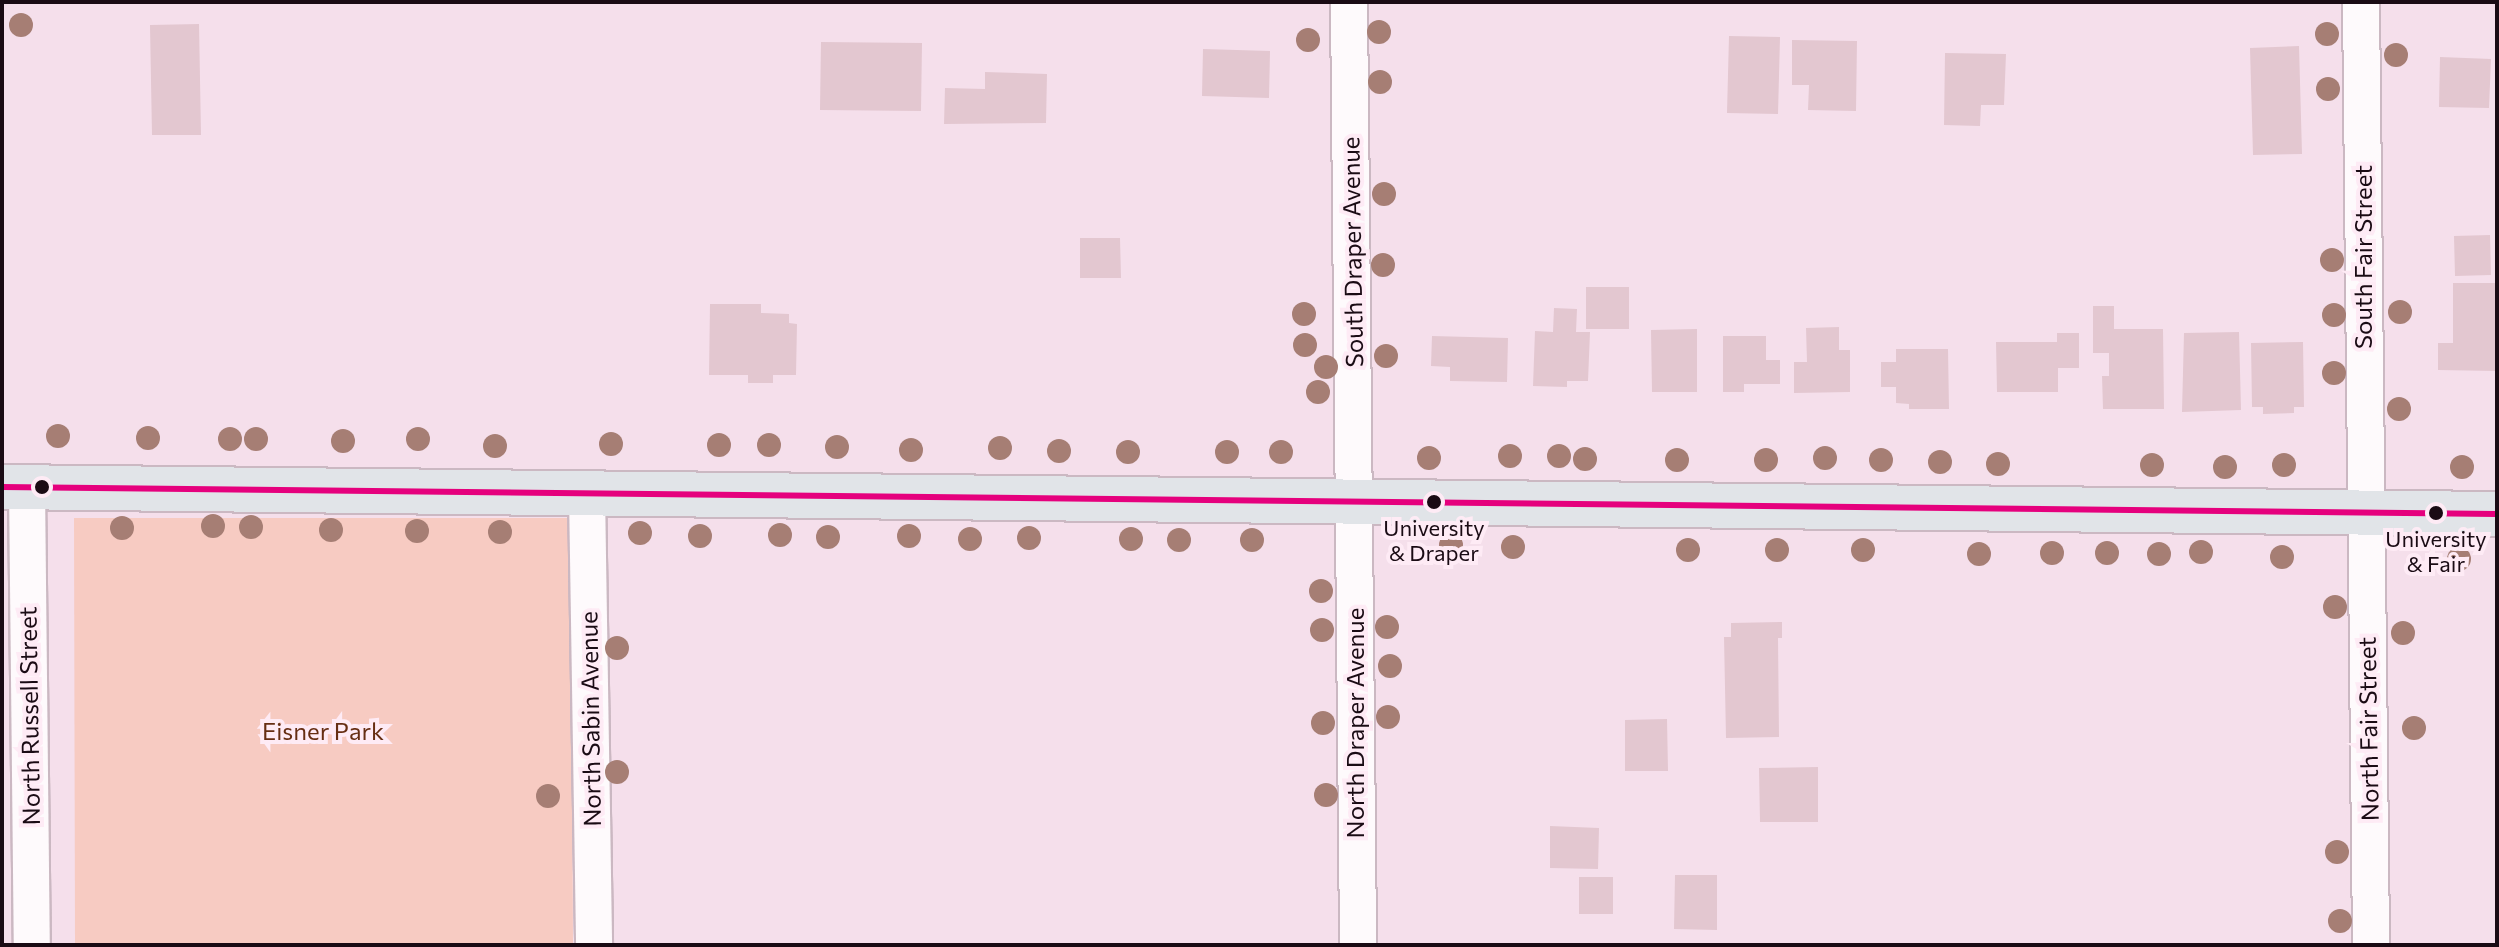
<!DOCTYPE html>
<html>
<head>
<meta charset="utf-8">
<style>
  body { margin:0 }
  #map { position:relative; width:2499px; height:947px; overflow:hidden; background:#f5dfeb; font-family:Commissioner,sans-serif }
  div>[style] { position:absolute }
  .green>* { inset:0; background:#f7cbc2 }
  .building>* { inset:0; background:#e3c7d0 }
  .roads { filter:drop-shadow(2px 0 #cbb8c2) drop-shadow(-2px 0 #cbb8c2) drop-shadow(0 2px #cbb8c2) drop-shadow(0 -2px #cbb8c2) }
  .minor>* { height:36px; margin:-18px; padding:0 18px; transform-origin:18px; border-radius:18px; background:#fefafc }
  .major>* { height:44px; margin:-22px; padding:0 22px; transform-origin:22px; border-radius:22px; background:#e1e4e8 }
  .bus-1>* { height:6px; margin:-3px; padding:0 3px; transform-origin:3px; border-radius:3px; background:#e5007d }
  .trees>* { width:24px; height:24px; margin:-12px; border-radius:50%; background:#a67e74 }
  .dots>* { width:22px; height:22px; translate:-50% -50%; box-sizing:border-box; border:4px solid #feebf5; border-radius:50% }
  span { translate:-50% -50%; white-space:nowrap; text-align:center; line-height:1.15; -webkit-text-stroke:8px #feebf5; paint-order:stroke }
  .bus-label { font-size:22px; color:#1a0b14 }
  .street-label { font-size:24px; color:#1a0b14 }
  .park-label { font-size:24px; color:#662e13 }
  .frame { position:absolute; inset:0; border:4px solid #1a0b14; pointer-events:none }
</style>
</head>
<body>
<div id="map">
  <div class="green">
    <i style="clip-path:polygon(74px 518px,571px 518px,573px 945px,75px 945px)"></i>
  </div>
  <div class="building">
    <i style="clip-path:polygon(199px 24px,201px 135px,152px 135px,150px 25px)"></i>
    <i style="clip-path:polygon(1729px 36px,1780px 37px,1778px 114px,1727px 113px)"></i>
    <i style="clip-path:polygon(1792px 40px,1857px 41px,1856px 111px,1808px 110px,1809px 85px,1792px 85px)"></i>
    <i style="clip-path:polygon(821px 42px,922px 43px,921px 111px,820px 110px)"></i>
    <i style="clip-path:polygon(2299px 46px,2302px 154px,2253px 155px,2250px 48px)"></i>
    <i style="clip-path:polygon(1203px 49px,1270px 51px,1269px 98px,1202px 96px)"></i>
    <i style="clip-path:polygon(1945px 53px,2006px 54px,2004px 105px,1981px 105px,1980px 126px,1944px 125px)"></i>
    <i style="clip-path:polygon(2440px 57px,2491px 59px,2489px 108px,2439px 107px)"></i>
    <i style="clip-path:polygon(985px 72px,1047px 74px,1046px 123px,944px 124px,945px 88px,985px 89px)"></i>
    <i style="clip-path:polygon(2490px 235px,2491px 275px,2455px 276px,2454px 236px)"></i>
    <i style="clip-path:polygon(1080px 238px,1120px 238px,1121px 278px,1080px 278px)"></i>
    <i style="clip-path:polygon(2453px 283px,2497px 283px,2497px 371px,2438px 370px,2438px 343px,2453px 343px)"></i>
    <i style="clip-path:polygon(1586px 287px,1629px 287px,1629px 329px,1586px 329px)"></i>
    <i style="clip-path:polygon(710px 304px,761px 304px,761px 313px,789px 314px,789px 323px,797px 324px,796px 375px,773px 375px,773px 383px,748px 383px,748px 375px,709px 375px)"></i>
    <i style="clip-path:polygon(2093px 306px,2114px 306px,2114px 329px,2163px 329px,2164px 409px,2103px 409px,2102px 376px,2109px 376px,2109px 353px,2093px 353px)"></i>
    <i style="clip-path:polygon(1554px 308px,1577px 309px,1576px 332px,1590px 332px,1588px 381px,1567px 381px,1567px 387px,1533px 386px,1535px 331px,1553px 332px)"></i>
    <i style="clip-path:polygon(1839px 327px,1839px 350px,1850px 350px,1850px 392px,1794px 393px,1794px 362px,1807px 362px,1806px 328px)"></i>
    <i style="clip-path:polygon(1697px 329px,1697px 392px,1652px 392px,1651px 330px)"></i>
    <i style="clip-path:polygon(2239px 332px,2241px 410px,2182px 412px,2184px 333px)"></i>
    <i style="clip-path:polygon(2057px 333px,2079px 333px,2079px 368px,2058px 368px,2058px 392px,1997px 392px,1996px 342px,2057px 342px)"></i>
    <i style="clip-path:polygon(1432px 336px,1508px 338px,1507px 382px,1450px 381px,1450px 367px,1431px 366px)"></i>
    <i style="clip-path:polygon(1723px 336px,1766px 336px,1766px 360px,1780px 360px,1780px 384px,1744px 384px,1744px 392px,1723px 392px)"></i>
    <i style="clip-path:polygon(2303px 342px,2304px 407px,2294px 407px,2294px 413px,2263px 414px,2263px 407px,2252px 407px,2251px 343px)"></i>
    <i style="clip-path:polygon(1896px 349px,1948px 349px,1949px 409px,1909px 409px,1909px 404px,1896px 403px,1896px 387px,1881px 387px,1881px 362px,1896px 362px)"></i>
    <i style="clip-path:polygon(1782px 622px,1782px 638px,1778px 638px,1779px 737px,1726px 738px,1724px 637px,1731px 637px,1731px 623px)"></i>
    <i style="clip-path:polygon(1667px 719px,1668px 771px,1625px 771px,1625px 720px)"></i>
    <i style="clip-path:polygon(1818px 767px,1818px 822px,1760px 822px,1759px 768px)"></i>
    <i style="clip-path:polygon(1550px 826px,1599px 828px,1598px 869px,1550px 868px)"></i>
    <i style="clip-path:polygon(1675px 875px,1717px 875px,1717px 930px,1674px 929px)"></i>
    <i style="clip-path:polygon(1579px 877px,1613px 877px,1613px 914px,1579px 914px)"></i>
  </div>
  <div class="roads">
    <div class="minor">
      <i style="left:1349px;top:2px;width:943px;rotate:89.45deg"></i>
      <i style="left:2361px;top:2px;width:943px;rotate:89.39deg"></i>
      <i style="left:27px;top:487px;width:458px;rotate:89.4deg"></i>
      <i style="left:587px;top:493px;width:452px;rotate:89.1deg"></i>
    </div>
    <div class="major">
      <i style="left:2px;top:487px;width:2495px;rotate:0.62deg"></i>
    </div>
  </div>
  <div class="bus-1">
    <i style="left:2px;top:487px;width:2495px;rotate:0.62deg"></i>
  </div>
  <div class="trees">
    <i style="left:21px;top:25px"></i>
    <i style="left:1379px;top:32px"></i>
    <i style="left:2327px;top:34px"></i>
    <i style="left:1308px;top:40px"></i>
    <i style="left:2396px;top:55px"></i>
    <i style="left:1380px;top:82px"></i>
    <i style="left:2328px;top:89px"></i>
    <i style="left:1384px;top:194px"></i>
    <i style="left:2332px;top:260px"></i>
    <i style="left:1383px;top:265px"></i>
    <i style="left:2400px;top:312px"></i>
    <i style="left:1304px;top:314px"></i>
    <i style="left:2334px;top:315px"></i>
    <i style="left:1305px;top:345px"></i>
    <i style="left:1386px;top:356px"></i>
    <i style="left:1326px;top:367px"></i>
    <i style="left:2334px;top:373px"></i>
    <i style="left:1318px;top:392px"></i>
    <i style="left:2399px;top:409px"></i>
    <i style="left:58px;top:436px"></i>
    <i style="left:148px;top:438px"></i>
    <i style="left:230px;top:439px"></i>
    <i style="left:256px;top:439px"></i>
    <i style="left:418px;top:439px"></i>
    <i style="left:343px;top:441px"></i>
    <i style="left:611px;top:444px"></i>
    <i style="left:719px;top:445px"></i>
    <i style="left:769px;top:445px"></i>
    <i style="left:495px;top:446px"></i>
    <i style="left:837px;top:447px"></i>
    <i style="left:1000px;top:448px"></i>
    <i style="left:911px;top:450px"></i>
    <i style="left:1059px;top:451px"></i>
    <i style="left:1128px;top:452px"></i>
    <i style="left:1227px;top:452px"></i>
    <i style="left:1281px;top:452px"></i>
    <i style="left:1510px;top:456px"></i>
    <i style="left:1559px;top:456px"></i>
    <i style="left:1429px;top:458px"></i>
    <i style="left:1825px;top:458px"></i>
    <i style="left:1585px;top:459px"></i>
    <i style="left:1677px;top:460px"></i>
    <i style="left:1766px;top:460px"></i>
    <i style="left:1881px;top:460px"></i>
    <i style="left:1940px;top:462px"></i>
    <i style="left:1998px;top:464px"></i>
    <i style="left:2152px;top:465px"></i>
    <i style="left:2284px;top:465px"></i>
    <i style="left:2225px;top:467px"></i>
    <i style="left:2462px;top:467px"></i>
    <i style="left:213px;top:526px"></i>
    <i style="left:251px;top:527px"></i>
    <i style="left:122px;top:528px"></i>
    <i style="left:331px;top:530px"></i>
    <i style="left:417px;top:531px"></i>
    <i style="left:500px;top:532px"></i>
    <i style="left:640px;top:533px"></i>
    <i style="left:780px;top:535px"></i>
    <i style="left:700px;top:536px"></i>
    <i style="left:909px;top:536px"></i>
    <i style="left:828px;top:537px"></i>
    <i style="left:1029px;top:538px"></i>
    <i style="left:970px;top:539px"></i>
    <i style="left:1131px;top:539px"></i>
    <i style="left:1179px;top:540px"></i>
    <i style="left:1252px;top:540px"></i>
    <i style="left:1451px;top:545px"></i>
    <i style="left:1513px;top:547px"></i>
    <i style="left:1688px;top:550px"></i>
    <i style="left:1777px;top:550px"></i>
    <i style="left:1863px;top:550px"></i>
    <i style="left:2201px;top:552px"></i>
    <i style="left:2052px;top:553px"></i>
    <i style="left:2107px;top:553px"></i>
    <i style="left:1979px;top:554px"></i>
    <i style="left:2159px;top:554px"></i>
    <i style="left:2282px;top:557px"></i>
    <i style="left:2459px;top:559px"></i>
    <i style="left:1321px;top:591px"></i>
    <i style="left:2335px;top:607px"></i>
    <i style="left:1387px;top:627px"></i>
    <i style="left:1322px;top:630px"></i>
    <i style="left:2403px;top:633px"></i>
    <i style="left:617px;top:648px"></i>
    <i style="left:1390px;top:666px"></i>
    <i style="left:1388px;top:717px"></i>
    <i style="left:1323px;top:723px"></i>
    <i style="left:2414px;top:728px"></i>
    <i style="left:617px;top:772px"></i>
    <i style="left:1326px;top:795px"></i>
    <i style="left:548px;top:796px"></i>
    <i style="left:2337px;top:852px"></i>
    <i style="left:2340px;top:921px"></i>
  </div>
  <div class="dots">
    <i style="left:42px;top:487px;background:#1a0b14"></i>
    <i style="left:1434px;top:502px;background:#1a0b14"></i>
    <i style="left:2436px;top:513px;background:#1a0b14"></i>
  </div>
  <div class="bus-label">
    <span style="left:1434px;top:540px">University<br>&amp; Draper</span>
    <span style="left:2436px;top:551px">University<br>&amp; Fair</span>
  </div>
  <div class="street-label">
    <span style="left:1352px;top:252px;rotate:-91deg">South Draper Avenue</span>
    <span style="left:2363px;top:257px;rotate:-90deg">South Fair Street</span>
    <span style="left:29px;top:716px;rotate:-91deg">North Russell Street</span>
    <span style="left:590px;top:719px;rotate:-91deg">North Sabin Avenue</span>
    <span style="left:1355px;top:723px;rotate:-90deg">North Draper Avenue</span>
    <span style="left:2368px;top:729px;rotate:-91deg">North Fair Street</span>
  </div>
  <div class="park-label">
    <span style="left:323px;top:731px">Eisner Park</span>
  </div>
  <div class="frame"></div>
</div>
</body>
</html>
